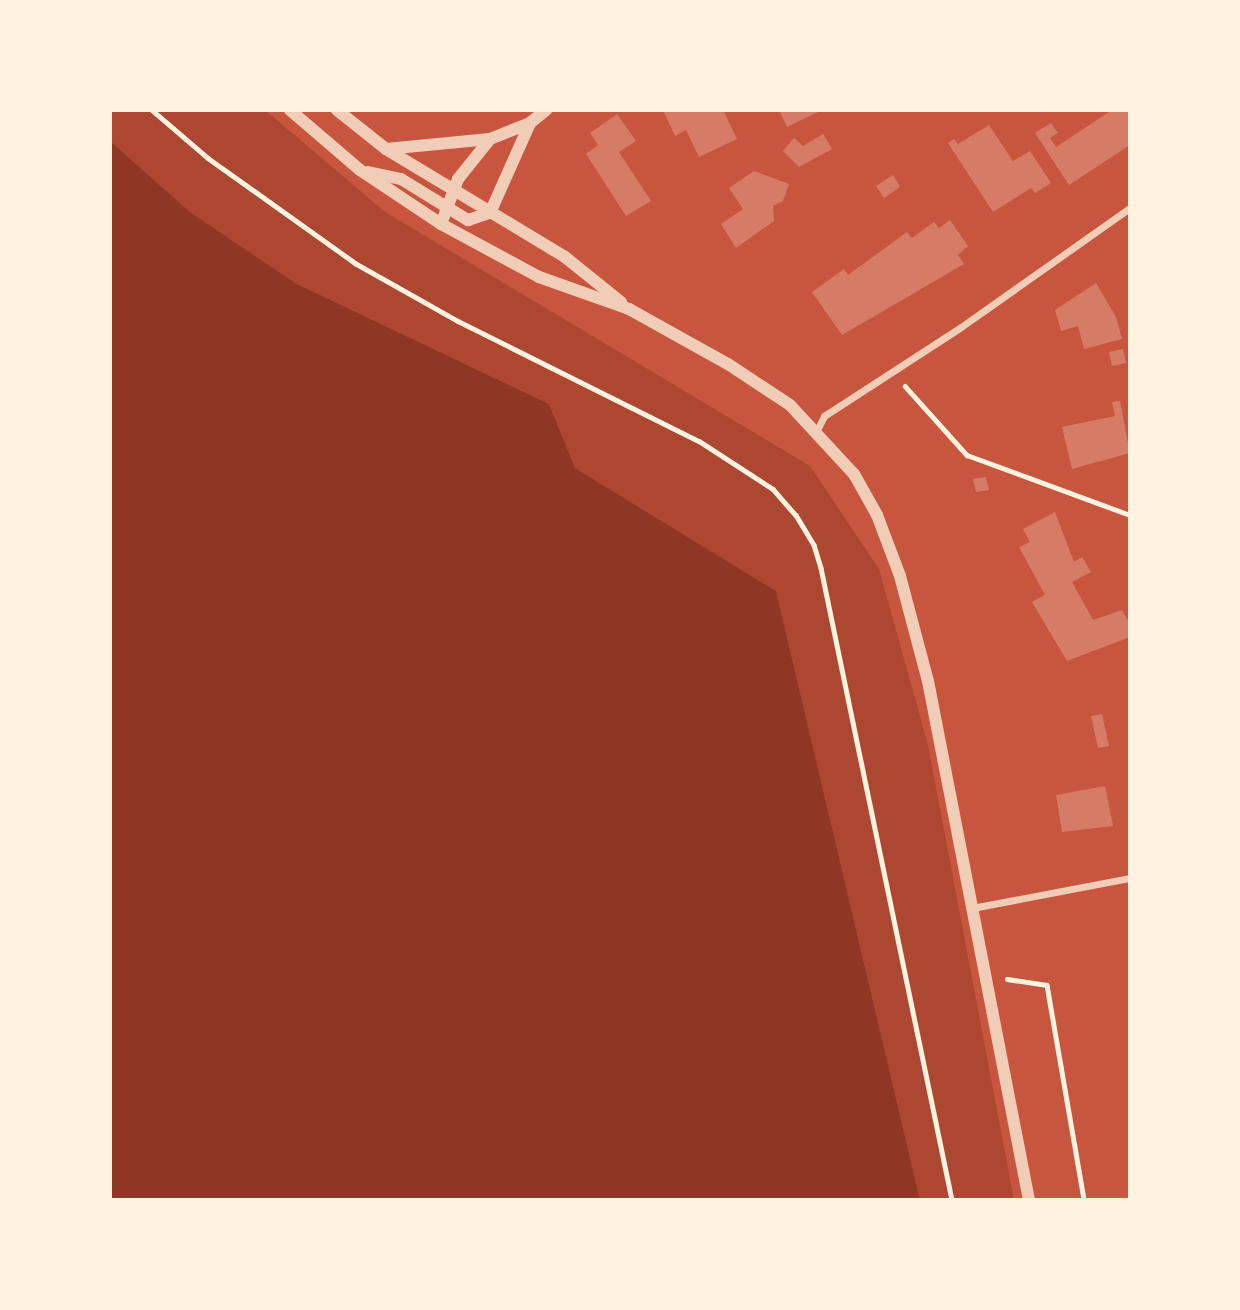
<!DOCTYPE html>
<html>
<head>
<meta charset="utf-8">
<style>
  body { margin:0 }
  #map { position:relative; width:1240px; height:1310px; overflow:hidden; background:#c8553d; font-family:"Nunito Sans",sans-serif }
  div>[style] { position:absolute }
  .green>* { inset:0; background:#ae4732 }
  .water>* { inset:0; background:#8f3625 }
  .building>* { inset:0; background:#d67c66 }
  .path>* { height:4.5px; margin:-2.25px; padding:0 2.25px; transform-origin:2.25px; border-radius:2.25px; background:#fff3e0 }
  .minor>* { height:7px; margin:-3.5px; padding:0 3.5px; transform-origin:3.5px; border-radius:3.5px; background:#f1ccb7 }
  .tertiary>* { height:12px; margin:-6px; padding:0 6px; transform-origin:6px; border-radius:6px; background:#f1ccb7 }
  span { translate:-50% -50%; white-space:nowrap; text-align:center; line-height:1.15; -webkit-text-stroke:5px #fff3e0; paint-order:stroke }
  .frame { position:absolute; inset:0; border:112px solid #fff3e0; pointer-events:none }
</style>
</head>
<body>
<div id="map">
  <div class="green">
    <i style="clip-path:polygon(110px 110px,265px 110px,385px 212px,810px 466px,879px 569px,928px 745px,1014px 1200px,920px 1200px,776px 591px,575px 468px,549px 404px,297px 284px,190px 212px,110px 141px)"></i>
  </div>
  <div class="water">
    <i style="clip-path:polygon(110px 141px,190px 212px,297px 284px,549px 404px,575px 468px,776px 591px,920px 1200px,110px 1200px)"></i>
  </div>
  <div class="building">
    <i style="clip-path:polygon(663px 110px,723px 110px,737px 139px,699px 157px,686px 130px,675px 136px)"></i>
    <i style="clip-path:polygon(779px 110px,822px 110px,787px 127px)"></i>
    <i style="clip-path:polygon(1112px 110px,1130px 110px,1130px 145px,1069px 185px,1035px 133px,1051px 123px,1058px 133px,1050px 138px,1056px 147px)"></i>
    <i style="clip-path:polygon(617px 114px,636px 141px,619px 152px,651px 201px,626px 216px,586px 154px,598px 145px,590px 133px)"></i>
    <i style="clip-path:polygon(989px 125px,1013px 161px,1030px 151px,1051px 183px,1035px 193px,1031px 188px,993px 212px,948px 143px,954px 139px,958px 144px)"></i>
    <i style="clip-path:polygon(823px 134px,832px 149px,799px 167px,783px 151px,794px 138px,803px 146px)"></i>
    <i style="clip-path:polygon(754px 171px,789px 184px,783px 201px,773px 206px,774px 221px,736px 248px,721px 224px,743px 209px,729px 188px)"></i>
    <i style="clip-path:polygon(893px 175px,900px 187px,884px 198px,876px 186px)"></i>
    <i style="clip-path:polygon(950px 220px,968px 246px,958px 255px,964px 264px,842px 335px,812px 292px,844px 269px,848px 275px,907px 232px,912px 238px,934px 222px,939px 228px)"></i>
    <i style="clip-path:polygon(1096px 283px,1116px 317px,1122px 339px,1084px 349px,1078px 326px,1061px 331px,1055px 310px)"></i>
    <i style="clip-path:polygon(1123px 349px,1126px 363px,1112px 366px,1109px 352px)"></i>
    <i style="clip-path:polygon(1120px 401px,1130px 453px,1072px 469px,1062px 427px,1115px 416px,1112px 402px)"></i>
    <i style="clip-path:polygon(986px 477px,989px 490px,976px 492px,973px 479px)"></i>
    <i style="clip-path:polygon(1055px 512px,1074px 562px,1082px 557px,1091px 572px,1072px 582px,1093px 620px,1122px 610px,1130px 624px,1130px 637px,1067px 661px,1032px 602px,1045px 595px,1019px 547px,1030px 542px,1023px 529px)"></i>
    <i style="clip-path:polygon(1102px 714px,1109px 746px,1098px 748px,1091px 716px)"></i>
    <i style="clip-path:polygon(1105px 786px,1113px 826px,1062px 832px,1056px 795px)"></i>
  </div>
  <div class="path">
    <i style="left:152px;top:110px;width:74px;rotate:40.6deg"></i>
    <i style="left:208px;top:158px;width:181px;rotate:35.5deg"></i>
    <i style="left:355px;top:263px;width:118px;rotate:29.4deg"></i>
    <i style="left:458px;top:321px;width:269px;rotate:26.5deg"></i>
    <i style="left:699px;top:441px;width:88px;rotate:33deg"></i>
    <i style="left:773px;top:489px;width:35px;rotate:49deg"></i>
    <i style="left:796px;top:515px;width:35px;rotate:59deg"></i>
    <i style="left:814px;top:545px;width:24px;rotate:73deg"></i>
    <i style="left:821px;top:568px;width:645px;rotate:78.29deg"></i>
    <i style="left:905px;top:386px;width:93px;rotate:48.1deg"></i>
    <i style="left:967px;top:455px;width:174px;rotate:20.2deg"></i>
    <i style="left:1007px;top:979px;width:40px;rotate:8.5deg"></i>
    <i style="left:1047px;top:985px;width:218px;rotate:80.2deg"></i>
  </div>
  <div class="minor">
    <i style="left:817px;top:430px;width:16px;rotate:-63deg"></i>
    <i style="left:824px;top:416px;width:163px;rotate:-33deg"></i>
    <i style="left:961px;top:327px;width:207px;rotate:-35.2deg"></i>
    <i style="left:972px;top:908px;width:161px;rotate:-10.8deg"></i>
  </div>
  <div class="tertiary">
    <i style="left:290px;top:110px;width:92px;rotate:40.6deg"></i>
    <i style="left:360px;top:170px;width:97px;rotate:33.7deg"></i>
    <i style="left:441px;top:224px;width:111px;rotate:28.4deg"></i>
    <i style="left:539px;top:277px;width:96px;rotate:19.6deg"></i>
    <i style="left:629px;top:309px;width:113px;rotate:29.1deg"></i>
    <i style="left:728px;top:364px;width:74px;rotate:33.5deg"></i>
    <i style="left:790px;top:405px;width:94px;rotate:47.2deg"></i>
    <i style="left:854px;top:474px;width:47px;rotate:60.7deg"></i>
    <i style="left:877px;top:515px;width:65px;rotate:69.3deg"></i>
    <i style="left:900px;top:576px;width:109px;rotate:75.1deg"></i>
    <i style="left:928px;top:681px;width:529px;rotate:78.99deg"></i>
    <i style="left:337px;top:110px;width:63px;rotate:38.5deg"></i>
    <i style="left:386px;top:149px;width:209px;rotate:31.1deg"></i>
    <i style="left:565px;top:257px;width:72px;rotate:38.8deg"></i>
    <i style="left:386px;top:149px;width:104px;rotate:-5.5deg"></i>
    <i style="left:368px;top:172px;width:34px;rotate:12deg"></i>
    <i style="left:401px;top:179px;width:79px;rotate:31.5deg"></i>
    <i style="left:468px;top:220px;width:23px;rotate:-18deg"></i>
    <i style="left:490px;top:213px;width:98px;rotate:-66deg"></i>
    <i style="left:441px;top:224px;width:48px;rotate:-69.3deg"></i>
    <i style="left:458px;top:179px;width:51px;rotate:-51.3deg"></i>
    <i style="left:490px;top:139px;width:43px;rotate:-21.8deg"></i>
    <i style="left:530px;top:123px;width:21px;rotate:-39deg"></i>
  </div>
  <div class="frame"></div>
</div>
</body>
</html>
